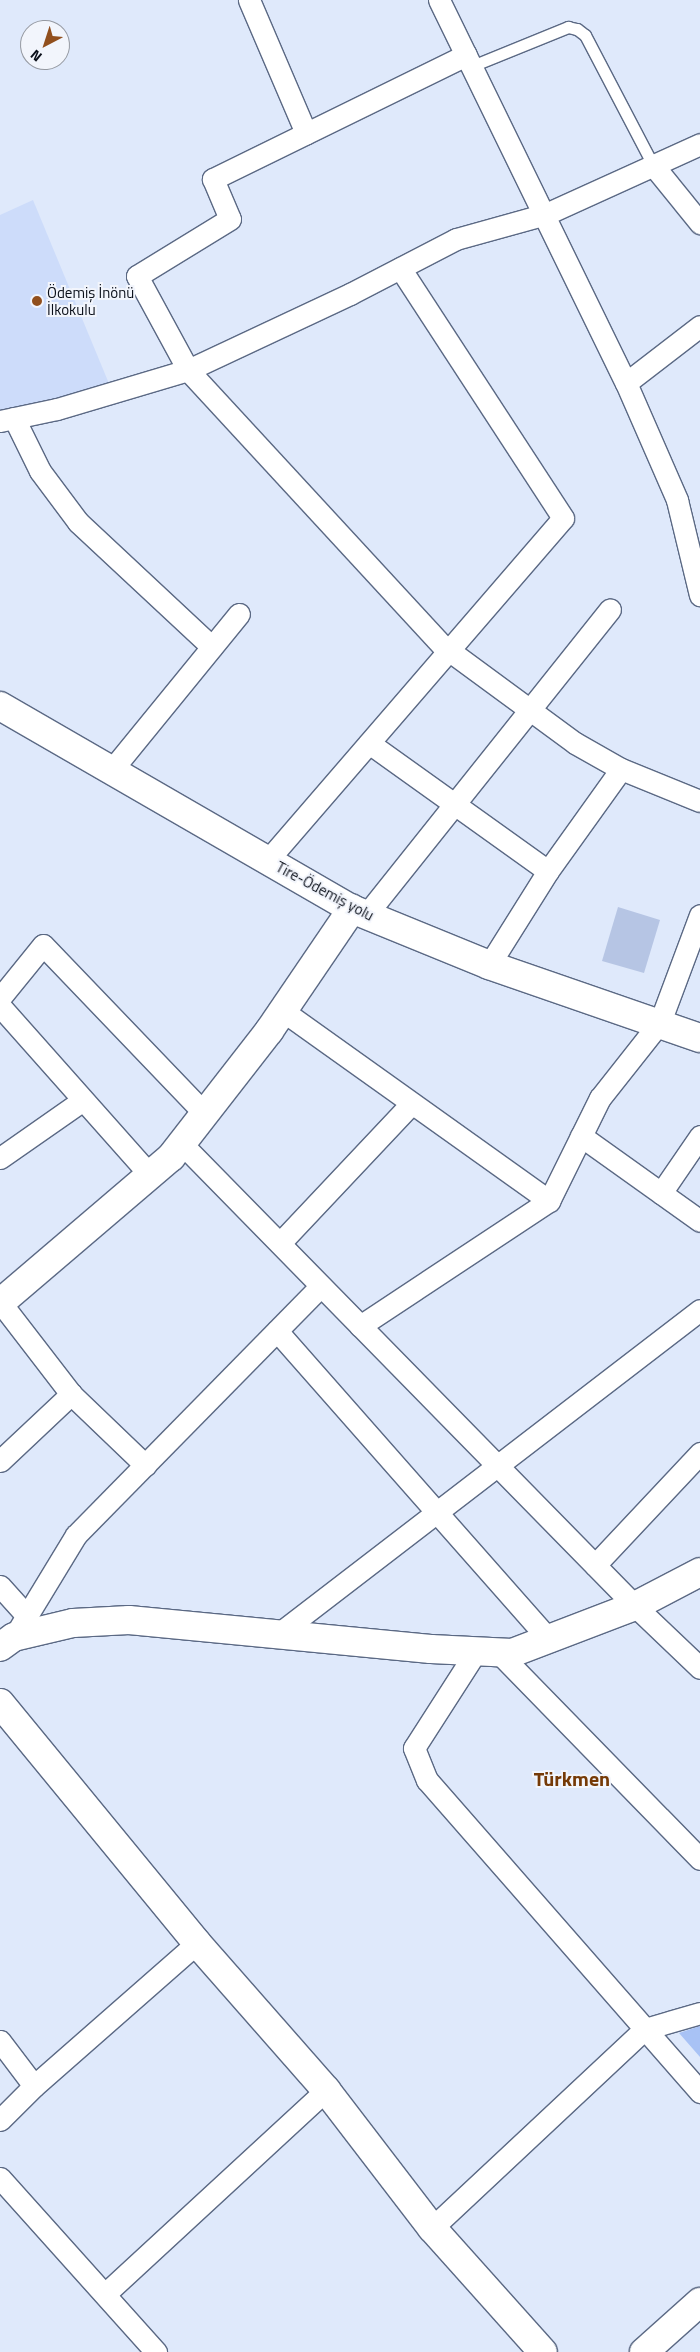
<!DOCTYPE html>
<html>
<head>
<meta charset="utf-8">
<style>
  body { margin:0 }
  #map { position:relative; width:700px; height:2352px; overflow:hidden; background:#dfe9fb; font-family:"Titillium Web",sans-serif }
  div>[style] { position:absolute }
  .built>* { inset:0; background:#cddcfa }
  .green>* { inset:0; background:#a8c2f5 }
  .building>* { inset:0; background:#b6c5e4 }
  .roads { filter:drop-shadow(1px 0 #5b6984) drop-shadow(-1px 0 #5b6984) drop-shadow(0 1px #5b6984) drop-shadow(0 -1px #5b6984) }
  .service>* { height:11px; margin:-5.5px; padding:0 5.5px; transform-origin:5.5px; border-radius:5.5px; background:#fff }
  .minor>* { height:21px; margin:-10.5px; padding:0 10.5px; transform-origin:10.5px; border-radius:10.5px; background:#fff }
  .tertiary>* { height:28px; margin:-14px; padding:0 14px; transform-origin:14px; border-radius:14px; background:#fff }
  .secondary>* { height:28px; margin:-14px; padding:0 14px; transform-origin:14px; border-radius:14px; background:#fff }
  .dots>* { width:14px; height:14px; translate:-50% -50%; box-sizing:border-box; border:2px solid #f2f5fc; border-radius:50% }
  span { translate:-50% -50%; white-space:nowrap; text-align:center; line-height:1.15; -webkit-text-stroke:4px #f2f5fc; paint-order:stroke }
  .poi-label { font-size:15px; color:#0a0f19 }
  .left { translate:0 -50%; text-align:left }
  .street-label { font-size:15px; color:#0a0f19 }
  .district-label { font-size:20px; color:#753a07; font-weight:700 }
  .north { position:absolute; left:20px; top:20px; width:50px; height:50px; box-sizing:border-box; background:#f2f5fc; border:1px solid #9599a1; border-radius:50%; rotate:220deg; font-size:14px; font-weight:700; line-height:20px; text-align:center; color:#0a0f19 }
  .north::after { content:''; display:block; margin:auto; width:18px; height:22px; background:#914f1d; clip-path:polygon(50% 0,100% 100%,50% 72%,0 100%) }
</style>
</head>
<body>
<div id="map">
  <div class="built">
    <i style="clip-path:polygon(33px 200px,110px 386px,0 412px,0 215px)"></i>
  </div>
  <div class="green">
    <i style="clip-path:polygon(700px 2026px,700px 2057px,679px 2033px)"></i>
  </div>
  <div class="building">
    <i style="clip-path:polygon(618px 907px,660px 920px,644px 973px,602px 961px)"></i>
  </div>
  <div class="roads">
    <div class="service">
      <i style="left:472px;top:66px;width:104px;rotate:-22.1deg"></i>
      <i style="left:568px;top:27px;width:9px;rotate:13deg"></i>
      <i style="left:577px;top:29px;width:10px;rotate:37deg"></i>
      <i style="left:585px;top:35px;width:147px;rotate:62.4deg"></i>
    </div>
    <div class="minor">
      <i style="left:249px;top:0;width:145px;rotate:66.8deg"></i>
      <i style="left:439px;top:0;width:426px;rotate:64deg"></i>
      <i style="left:626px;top:383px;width:128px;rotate:66.4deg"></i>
      <i style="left:677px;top:500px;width:98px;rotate:76.4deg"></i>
      <i style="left:466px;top:55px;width:282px;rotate:153.9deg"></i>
      <i style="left:213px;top:179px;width:43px;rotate:67deg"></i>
      <i style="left:230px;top:219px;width:109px;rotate:148.5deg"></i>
      <i style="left:137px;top:276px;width:107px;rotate:61.5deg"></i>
      <i style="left:188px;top:370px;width:376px;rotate:47.3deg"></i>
      <i style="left:443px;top:646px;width:164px;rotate:36.3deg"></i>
      <i style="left:575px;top:743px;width:53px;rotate:29.5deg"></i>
      <i style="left:621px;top:769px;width:85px;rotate:22.1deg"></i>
      <i style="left:653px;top:165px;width:75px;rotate:51deg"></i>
      <i style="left:626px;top:383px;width:93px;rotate:-37.6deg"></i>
      <i style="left:14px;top:418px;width:59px;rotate:63.9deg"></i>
      <i style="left:40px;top:471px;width:64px;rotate:53.3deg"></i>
      <i style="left:78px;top:522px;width:183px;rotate:43deg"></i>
      <i style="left:0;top:421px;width:58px;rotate:-11.9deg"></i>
      <i style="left:57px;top:409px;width:137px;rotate:-16.6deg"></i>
      <i style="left:188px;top:370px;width:179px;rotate:-25.1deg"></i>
      <i style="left:350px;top:294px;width:119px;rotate:-27.4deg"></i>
      <i style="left:456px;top:239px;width:93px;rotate:-15.5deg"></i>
      <i style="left:546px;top:214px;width:169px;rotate:-24.4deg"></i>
      <i style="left:369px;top:743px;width:220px;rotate:35.6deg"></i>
      <i style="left:110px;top:772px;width:204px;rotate:-50.8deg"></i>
      <i style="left:267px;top:861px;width:453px;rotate:-49.2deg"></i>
      <i style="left:563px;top:518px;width:298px;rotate:-123.1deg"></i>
      <i style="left:366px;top:915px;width:391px;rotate:-51.4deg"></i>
      <i style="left:489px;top:965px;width:111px;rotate:-57.9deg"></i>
      <i style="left:548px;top:871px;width:125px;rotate:-54.4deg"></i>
      <i style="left:0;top:998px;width:68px;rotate:-50.9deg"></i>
      <i style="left:43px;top:945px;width:234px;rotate:46.2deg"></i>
      <i style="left:0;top:1006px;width:226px;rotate:48.4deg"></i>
      <i style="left:283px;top:1011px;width:327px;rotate:35.5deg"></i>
      <i style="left:581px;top:1136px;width:146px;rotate:35.5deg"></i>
      <i style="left:182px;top:1144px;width:647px;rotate:45.56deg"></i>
      <i style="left:635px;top:1606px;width:90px;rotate:43.6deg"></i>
      <i style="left:0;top:1158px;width:101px;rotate:-34.9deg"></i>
      <i style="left:661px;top:1193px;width:69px;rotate:-55.6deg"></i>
      <i style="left:280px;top:1243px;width:192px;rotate:-46.7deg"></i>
      <i style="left:360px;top:1326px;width:227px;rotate:-33.5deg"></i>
      <i style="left:549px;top:1201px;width:115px;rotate:-63.7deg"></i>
      <i style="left:600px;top:1098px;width:97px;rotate:-51.7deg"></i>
      <i style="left:660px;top:1022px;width:114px;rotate:-69.5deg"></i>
      <i style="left:277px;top:1331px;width:413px;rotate:48.6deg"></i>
      <i style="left:71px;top:1394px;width:103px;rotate:43.8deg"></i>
      <i style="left:0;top:1461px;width:98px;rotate:-43.3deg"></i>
      <i style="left:71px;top:1394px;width:115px;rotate:-127.6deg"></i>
      <i style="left:595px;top:1565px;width:154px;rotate:-46.8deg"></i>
      <i style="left:0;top:1586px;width:40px;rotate:48deg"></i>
      <i style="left:277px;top:1635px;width:533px;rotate:-37.54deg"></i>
      <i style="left:14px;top:1637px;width:119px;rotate:-58.7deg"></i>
      <i style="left:76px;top:1535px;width:349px;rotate:-45.5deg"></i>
      <i style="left:475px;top:1653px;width:113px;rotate:122.7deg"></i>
      <i style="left:414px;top:1748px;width:35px;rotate:68deg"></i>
      <i style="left:427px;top:1780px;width:415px;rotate:48.8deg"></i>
      <i style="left:499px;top:1653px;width:288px;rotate:45.7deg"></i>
      <i style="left:0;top:2041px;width:56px;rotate:52.9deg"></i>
      <i style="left:34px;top:2086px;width:48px;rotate:135deg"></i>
      <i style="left:34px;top:2086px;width:217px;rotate:-41.3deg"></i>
      <i style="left:0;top:2178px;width:234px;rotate:48.1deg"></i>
      <i style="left:432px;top:2228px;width:291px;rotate:-43.1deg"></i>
      <i style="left:645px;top:2029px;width:57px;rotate:-16.2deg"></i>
      <i style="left:105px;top:2294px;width:301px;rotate:-42.7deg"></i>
    </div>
    <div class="tertiary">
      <i style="left:0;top:1303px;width:225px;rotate:-40.5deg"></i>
      <i style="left:171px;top:1157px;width:160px;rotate:-52.1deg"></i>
      <i style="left:269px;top:1031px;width:148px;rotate:-55.8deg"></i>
      <i style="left:0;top:1647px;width:17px;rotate:-36deg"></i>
      <i style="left:14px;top:1637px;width:61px;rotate:-13.3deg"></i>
      <i style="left:73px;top:1623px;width:56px;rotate:-3.1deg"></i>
      <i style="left:129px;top:1620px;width:303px;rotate:5.5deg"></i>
      <i style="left:431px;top:1649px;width:81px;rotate:2.8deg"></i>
      <i style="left:512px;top:1653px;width:132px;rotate:-20.9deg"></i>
      <i style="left:635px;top:1606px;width:73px;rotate:-27.6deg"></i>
      <i style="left:0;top:1703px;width:310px;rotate:50.6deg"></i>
      <i style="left:197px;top:1943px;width:196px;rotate:48.7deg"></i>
      <i style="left:326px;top:2090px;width:174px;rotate:52.5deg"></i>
      <i style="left:432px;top:2228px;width:166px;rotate:48.2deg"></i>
      <i style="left:644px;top:2352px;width:75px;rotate:-41.8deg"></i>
    </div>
    <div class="secondary">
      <i style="left:0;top:706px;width:406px;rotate:30deg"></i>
      <i style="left:352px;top:909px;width:148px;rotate:22.2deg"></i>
      <i style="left:489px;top:965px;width:223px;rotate:19.1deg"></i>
    </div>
  </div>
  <div class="dots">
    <i style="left:37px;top:301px;background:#914f1d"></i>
  </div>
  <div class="poi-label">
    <span class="left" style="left:47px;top:301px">Ödemiş İnönü<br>İlkokulu</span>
  </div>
  <div class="street-label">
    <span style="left:325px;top:891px;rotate:28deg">Tire-Ödemiş yolu</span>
  </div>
  <div class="district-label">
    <span style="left:572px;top:1778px">Türkmen</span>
  </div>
  <div class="north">N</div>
</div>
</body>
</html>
